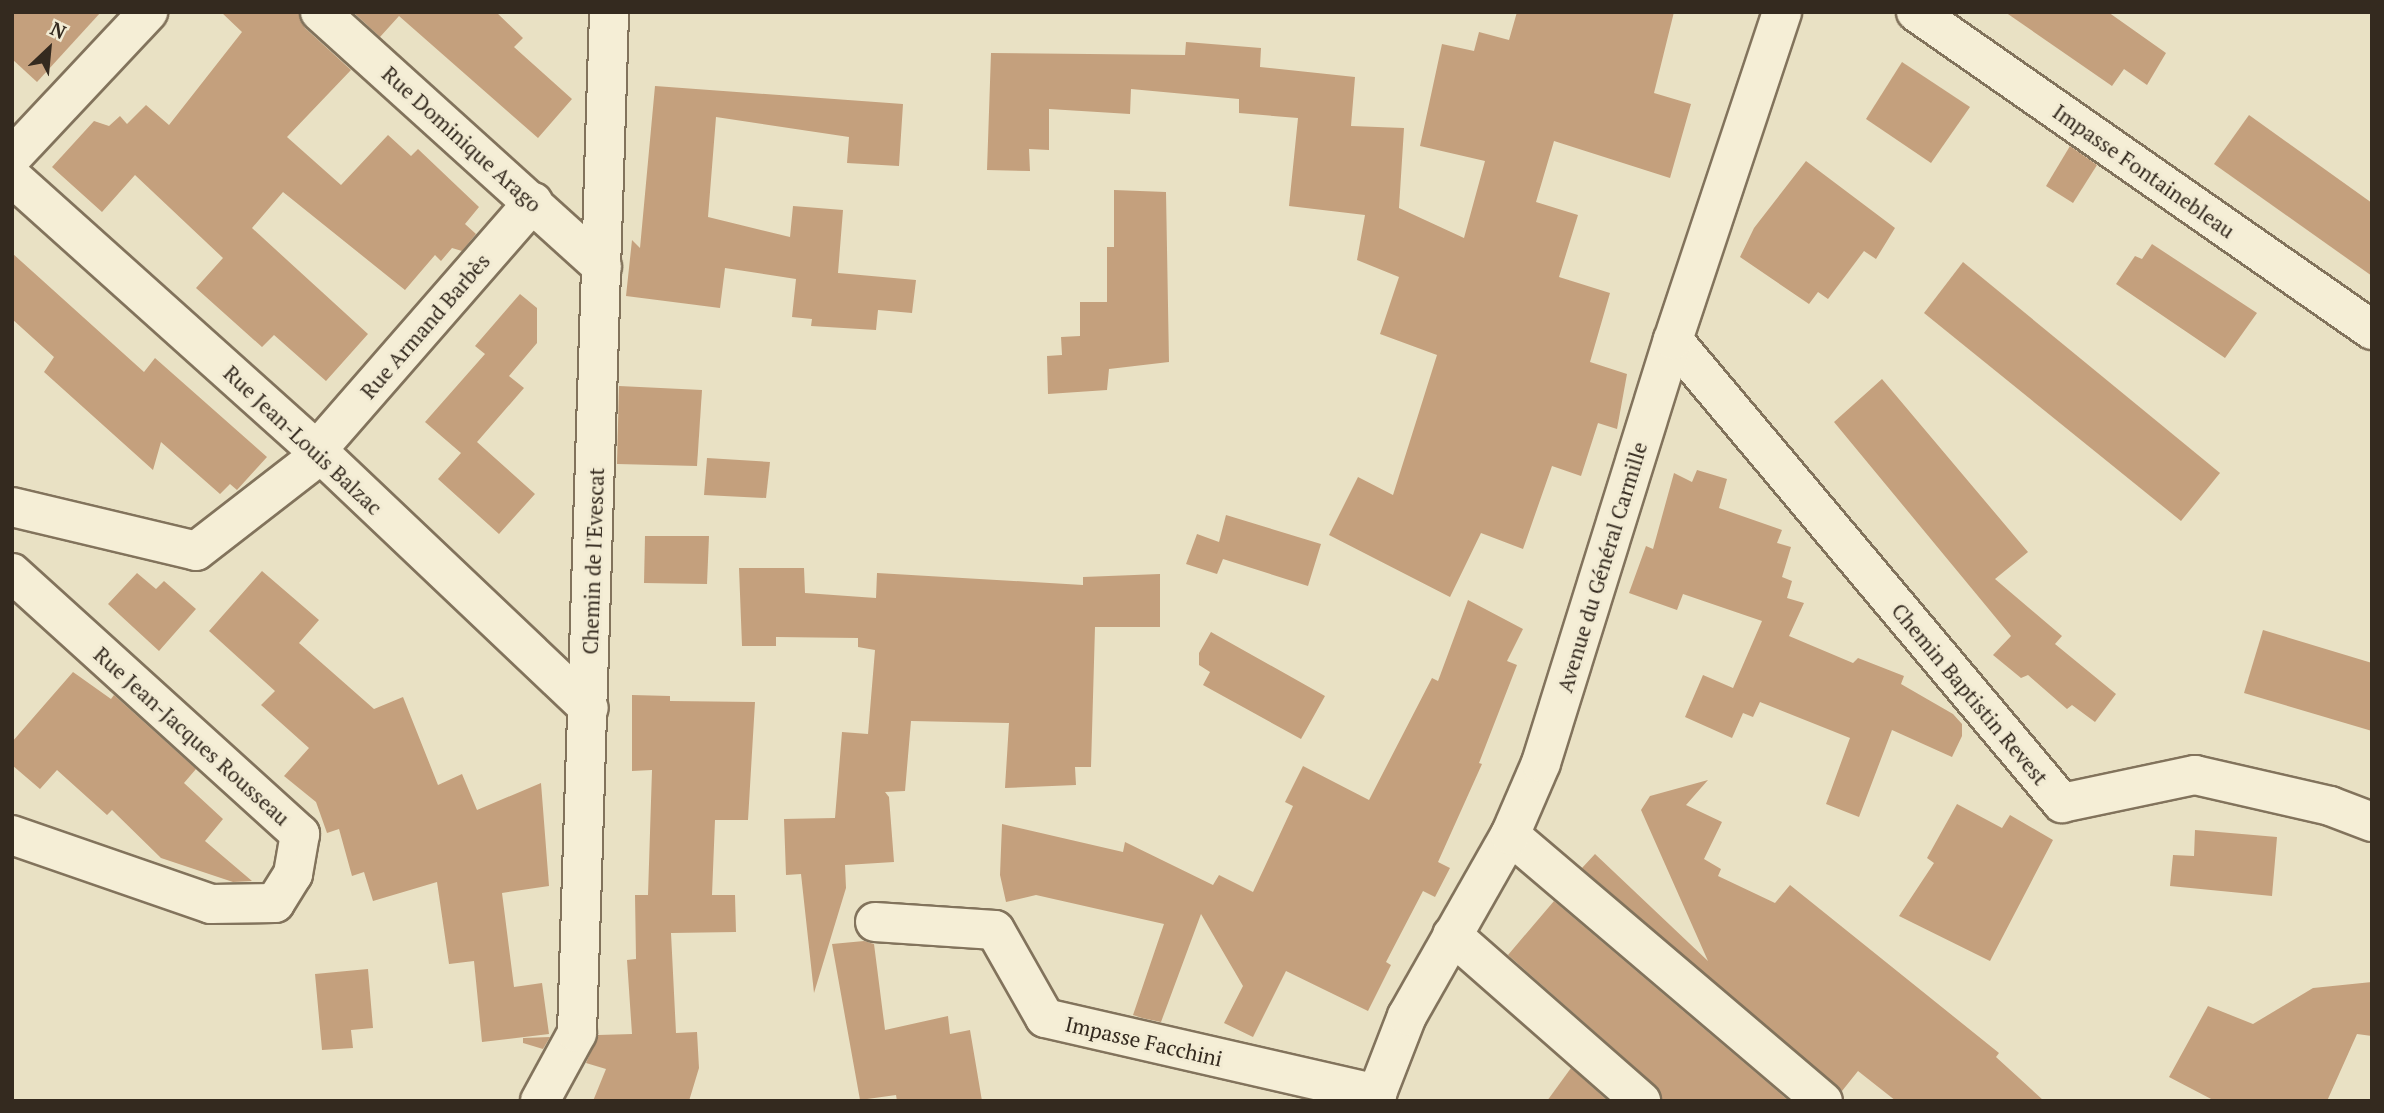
<!DOCTYPE html>
<html>
<head>
<meta charset="utf-8">
<style>
  body { margin:0 }
  #map { position:relative; width:2384px; height:1113px; overflow:hidden; background:#e9e1c4; font-family:"PT Serif",serif }
  div>[style] { position:absolute }
  .building>* { inset:0; background:#c4a07d }
  .roads { filter:drop-shadow(2px 0 #82735c) drop-shadow(-2px 0 #82735c) drop-shadow(0 2px #82735c) drop-shadow(0 -2px #82735c) }
  .minor>* { height:38px; margin:-19px; padding:0 19px; transform-origin:19px; border-radius:19px; background:#f5eed6 }
  span { translate:-50% -50%; white-space:nowrap; text-align:center; line-height:1.15; -webkit-text-stroke:6px #f2ebd3; paint-order:stroke }
  .street-label { font-size:21px; color:#342a1f }
  .frame { position:absolute; inset:0; border:14px solid #342a1f; pointer-events:none }
  .north { position:absolute; left:14px; top:14px; width:70px; height:70px; -webkit-text-stroke:5px #f2ebd3; paint-order:stroke; rotate:26deg; font-size:19px; font-weight:700; line-height:28px; text-align:center; color:#342a1f }
  .north::after { content:''; display:block; margin:auto; width:24px; height:32px; background:#342a1f; clip-path:polygon(50% 0,100% 100%,50% 72%,0 100%) }
</style>
</head>
<body>
<div id="map">
  <div class="building">
    <i style="clip-path:polygon(12px 12px,101px 12px,37px 82px,12px 59px)"></i>
    <i style="clip-path:polygon(221px 12px,299px 12px,305px 28px,351px 70px,287px 137px,341px 185px,388px 135px,411px 156px,418px 149px,479px 207px,465px 224px,476px 234px,462px 251px,452px 248px,441px 261px,435px 255px,405px 290px,283px 192px,252px 228px,368px 334px,326px 381px,274px 335px,262px 347px,196px 288px,223px 258px,135px 175px,102px 212px,52px 167px,94px 121px,109px 126px,120px 116px,127px 124px,146px 105px,169px 125px,242px 32px)"></i>
    <i style="clip-path:polygon(353px 12px,496px 12px,523px 38px,514px 47px,572px 99px,538px 138px,399px 16px,380px 37px)"></i>
    <i style="clip-path:polygon(1517px 12px,1674px 12px,1654px 93px,1691px 104px,1670px 178px,1554px 141px,1536px 202px,1578px 215px,1559px 277px,1610px 293px,1590px 362px,1627px 374px,1617px 429px,1598px 423px,1581px 476px,1552px 466px,1523px 549px,1481px 533px,1450px 597px,1329px 535px,1358px 477px,1393px 495px,1437px 355px,1380px 334px,1399px 277px,1357px 260px,1365px 215px,1289px 206px,1298px 118px,1239px 113px,1239px 99px,1131px 89px,1130px 114px,1049px 109px,1049px 150px,1029px 149px,1030px 171px,987px 170px,991px 53px,1185px 55px,1186px 42px,1261px 48px,1260px 67px,1355px 77px,1351px 126px,1404px 128px,1399px 208px,1464px 238px,1485px 161px,1420px 146px,1442px 44px,1474px 51px,1479px 32px,1509px 40px)"></i>
    <i style="clip-path:polygon(2005px 12px,2108px 12px,2166px 53px,2147px 85px,2124px 69px,2112px 86px)"></i>
    <i style="clip-path:polygon(1902px 62px,1970px 107px,1931px 163px,1866px 119px)"></i>
    <i style="clip-path:polygon(655px 86px,903px 104px,899px 166px,847px 163px,849px 137px,716px 117px,708px 217px,790px 237px,793px 206px,843px 210px,838px 273px,916px 280px,912px 313px,878px 310px,876px 330px,811px 326px,812px 319px,792px 317px,796px 279px,725px 268px,720px 308px,626px 296px,632px 240px,640px 248px)"></i>
    <i style="clip-path:polygon(2249px 115px,2372px 203px,2372px 276px,2214px 164px)"></i>
    <i style="clip-path:polygon(2070px 146px,2097px 165px,2073px 203px,2046px 186px)"></i>
    <i style="clip-path:polygon(1806px 161px,1895px 228px,1876px 259px,1864px 251px,1828px 299px,1818px 292px,1809px 304px,1740px 257px,1754px 228px)"></i>
    <i style="clip-path:polygon(1114px 190px,1166px 192px,1169px 362px,1109px 369px,1107px 390px,1048px 394px,1047px 356px,1062px 355px,1061px 337px,1080px 336px,1080px 302px,1107px 302px,1107px 247px,1114px 247px)"></i>
    <i style="clip-path:polygon(2152px 244px,2257px 313px,2225px 358px,2116px 284px,2135px 256px,2142px 259px)"></i>
    <i style="clip-path:polygon(12px 253px,144px 372px,155px 358px,267px 457px,237px 490px,230px 484px,220px 494px,161px 442px,153px 470px,44px 372px,54px 357px,12px 319px)"></i>
    <i style="clip-path:polygon(1963px 262px,2220px 473px,2181px 521px,1924px 313px)"></i>
    <i style="clip-path:polygon(520px 294px,537px 308px,537px 343px,509px 376px,524px 388px,477px 442px,535px 494px,499px 534px,438px 479px,461px 453px,425px 422px,485px 354px,475px 346px)"></i>
    <i style="clip-path:polygon(1882px 379px,2028px 552px,1995px 579px,2062px 636px,2055px 644px,2116px 694px,2095px 722px,2072px 705px,2067px 709px,2028px 675px,2021px 678px,1993px 655px,2011px 636px,1834px 422px)"></i>
    <i style="clip-path:polygon(619px 386px,702px 390px,697px 466px,617px 464px)"></i>
    <i style="clip-path:polygon(707px 458px,770px 462px,766px 498px,704px 495px)"></i>
    <i style="clip-path:polygon(1697px 470px,1727px 479px,1719px 508px,1782px 530px,1777px 543px,1791px 547px,1782px 577px,1792px 581px,1787px 598px,1804px 603px,1789px 636px,1853px 663px,1858px 658px,1904px 676px,1901px 684px,1953px 714px,1962px 724px,1962px 736px,1952px 757px,1892px 730px,1859px 817px,1826px 804px,1850px 738px,1760px 702px,1753px 717px,1743px 713px,1732px 738px,1685px 717px,1703px 675px,1733px 688px,1762px 621px,1683px 594px,1677px 610px,1629px 593px,1646px 546px,1653px 549px,1674px 473px,1692px 482px)"></i>
    <i style="clip-path:polygon(1226px 515px,1321px 544px,1308px 586px,1223px 559px,1217px 574px,1186px 564px,1197px 534px,1219px 542px)"></i>
    <i style="clip-path:polygon(645px 536px,709px 536px,707px 584px,644px 583px)"></i>
    <i style="clip-path:polygon(739px 568px,804px 568px,805px 593px,876px 598px,877px 573px,1083px 585px,1083px 577px,1160px 574px,1160px 627px,1095px 627px,1091px 767px,1075px 767px,1076px 785px,1005px 788px,1009px 723px,911px 721px,905px 791px,885px 792px,889px 797px,894px 862px,845px 865px,846px 888px,814px 993px,801px 874px,786px 875px,784px 819px,835px 818px,842px 732px,868px 734px,875px 650px,858px 647px,858px 638px,776px 637px,776px 646px,742px 646px)"></i>
    <i style="clip-path:polygon(262px 571px,319px 620px,299px 643px,374px 709px,403px 697px,438px 785px,462px 774px,477px 810px,541px 783px,549px 886px,502px 893px,514px 987px,542px 983px,549px 1034px,482px 1042px,474px 961px,449px 964px,437px 882px,373px 901px,364px 872px,352px 876px,339px 829px,327px 833px,316px 802px,284px 776px,309px 748px,261px 705px,275px 691px,209px 631px)"></i>
    <i style="clip-path:polygon(137px 573px,156px 589px,164px 581px,196px 609px,159px 651px,108px 604px)"></i>
    <i style="clip-path:polygon(1468px 600px,1523px 629px,1507px 661px,1517px 665px,1479px 763px,1482px 764px,1438px 862px,1450px 868px,1435px 897px,1423px 891px,1386px 962px,1391px 965px,1368px 1011px,1286px 971px,1253px 1037px,1224px 1023px,1243px 986px,1201px 914px,1161px 1022px,1142px 1018px,1133px 1015px,1164px 924px,1036px 895px,1006px 902px,1000px 875px,1002px 824px,1123px 852px,1125px 842px,1213px 885px,1219px 875px,1253px 892px,1293px 806px,1285px 802px,1303px 766px,1369px 800px,1432px 678px,1438px 681px)"></i>
    <i style="clip-path:polygon(2263px 630px,2372px 663px,2372px 731px,2244px 693px)"></i>
    <i style="clip-path:polygon(1211px 632px,1325px 696px,1301px 739px,1203px 685px,1210px 672px,1199px 665px,1199px 653px)"></i>
    <i style="clip-path:polygon(73px 672px,111px 699px,114px 695px,196px 769px,184px 783px,223px 819px,205px 841px,252px 881px,233px 882px,161px 858px,112px 810px,107px 815px,57px 770px,40px 789px,12px 765px,12px 742px)"></i>
    <i style="clip-path:polygon(632px 695px,670px 696px,670px 701px,755px 702px,748px 820px,715px 820px,712px 895px,735px 895px,736px 932px,671px 933px,676px 1033px,697px 1032px,699px 1068px,689px 1101px,593px 1101px,606px 1069px,586px 1063px,598px 1035px,632px 1034px,627px 960px,636px 959px,635px 895px,648px 895px,652px 770px,632px 771px)"></i>
    <i style="clip-path:polygon(1708px 780px,1686px 805px,1722px 822px,1704px 859px,1721px 869px,1718px 876px,1775px 903px,1790px 885px,1999px 1053px,1996px 1057px,2044px 1101px,1896px 1101px,1858px 1071px,1842px 1091px,1582px 868px,1595px 854px,1708px 961px,1641px 810px,1650px 796px)"></i>
    <i style="clip-path:polygon(1957px 804px,2002px 828px,2010px 815px,2053px 840px,1990px 961px,1899px 916px,1934px 863px,1927px 858px)"></i>
    <i style="clip-path:polygon(2195px 830px,2277px 837px,2272px 896px,2170px 886px,2173px 855px,2194px 856px)"></i>
    <i style="clip-path:polygon(1554px 901px,1789px 1101px,1662px 1101px,1655px 1085px,1508px 955px)"></i>
    <i style="clip-path:polygon(864px 941px,874px 944px,885px 1030px,948px 1016px,950px 1034px,970px 1030px,982px 1101px,897px 1101px,896px 1095px,860px 1100px,832px 944px)"></i>
    <i style="clip-path:polygon(368px 969px,373px 1028px,351px 1030px,353px 1048px,322px 1050px,315px 974px)"></i>
    <i style="clip-path:polygon(2372px 982px,2372px 1036px,2357px 1034px,2327px 1101px,2215px 1101px,2169px 1077px,2208px 1006px,2253px 1024px,2313px 988px)"></i>
    <i style="clip-path:polygon(550px 1037px,543px 1049px,523px 1043px,523px 1038px)"></i>
    <i style="clip-path:polygon(1571px 1068px,1608px 1101px,1547px 1101px)"></i>
  </div>
  <div class="roads">
    <div class="minor">
      <i style="left:320px;top:12px;width:380px;rotate:42.1deg"></i>
      <i style="left:1916px;top:12px;width:556px;rotate:34.89deg"></i>
      <i style="left:12px;top:157px;width:199px;rotate:-46.8deg"></i>
      <i style="left:12px;top:177px;width:415px;rotate:41.9deg"></i>
      <i style="left:321px;top:454px;width:369px;rotate:43.5deg"></i>
      <i style="left:1673px;top:340px;width:605px;rotate:49.96deg"></i>
      <i style="left:2062px;top:803px;width:136px;rotate:-11.9deg"></i>
      <i style="left:2195px;top:775px;width:139px;rotate:12.9deg"></i>
      <i style="left:2330px;top:806px;width:45px;rotate:20.9deg"></i>
      <i style="left:317px;top:450px;width:329px;rotate:-48.9deg"></i>
      <i style="left:12px;top:507px;width:189px;rotate:13.4deg"></i>
      <i style="left:196px;top:551px;width:158px;rotate:-37.8deg"></i>
      <i style="left:12px;top:573px;width:389px;rotate:42.2deg"></i>
      <i style="left:300px;top:834px;width:41px;rotate:99.9deg"></i>
      <i style="left:293px;top:874px;width:34px;rotate:122deg"></i>
      <i style="left:275px;top:903px;width:64px;rotate:179.1deg"></i>
      <i style="left:211px;top:904px;width:211px;rotate:-160.9deg"></i>
      <i style="left:1510px;top:835px;width:411px;rotate:40.4deg"></i>
      <i style="left:875px;top:922px;width:120px;rotate:3.8deg"></i>
      <i style="left:995px;top:930px;width:101px;rotate:60.4deg"></i>
      <i style="left:1045px;top:1018px;width:341px;rotate:12.9deg"></i>
      <i style="left:1452px;top:935px;width:252px;rotate:41.3deg"></i>
      <i style="left:540px;top:1101px;width:77px;rotate:-61.4deg"></i>
      <i style="left:577px;top:1033px;width:1022px;rotate:-88.2deg"></i>
      <i style="left:1374px;top:1101px;width:91px;rotate:-68.8deg"></i>
      <i style="left:1407px;top:1016px;width:208px;rotate:-60.4deg"></i>
      <i style="left:1510px;top:835px;width:78px;rotate:-66.7deg"></i>
      <i style="left:1541px;top:763px;width:443px;rotate:-72.7deg"></i>
      <i style="left:1673px;top:340px;width:346px;rotate:-71.6deg"></i>
    </div>
  </div>
  <div class="street-label">
    <span style="left:462px;top:139px;rotate:42deg">Rue Dominique Arago</span>
    <span style="left:2144px;top:171px;rotate:35deg">Impasse Fontainebleau</span>
    <span style="left:425px;top:326px;rotate:-49deg">Rue Armand Barbès</span>
    <span style="left:303px;top:440px;rotate:43deg">Rue Jean-Louis Balzac</span>
    <span style="left:593px;top:561px;rotate:-88deg">Chemin de l'Evescat</span>
    <span style="left:1602px;top:567px;rotate:-73deg">Avenue du Général Carmille</span>
    <span style="left:1970px;top:694px;rotate:50deg">Chemin Baptistin Revest</span>
    <span style="left:192px;top:736px;rotate:42deg">Rue Jean-Jacques Rousseau</span>
    <span style="left:1144px;top:1041px;rotate:13deg">Impasse Facchini</span>
  </div>
  <div class="frame"></div>
  <div class="north">N</div>
</div>
</body>
</html>
